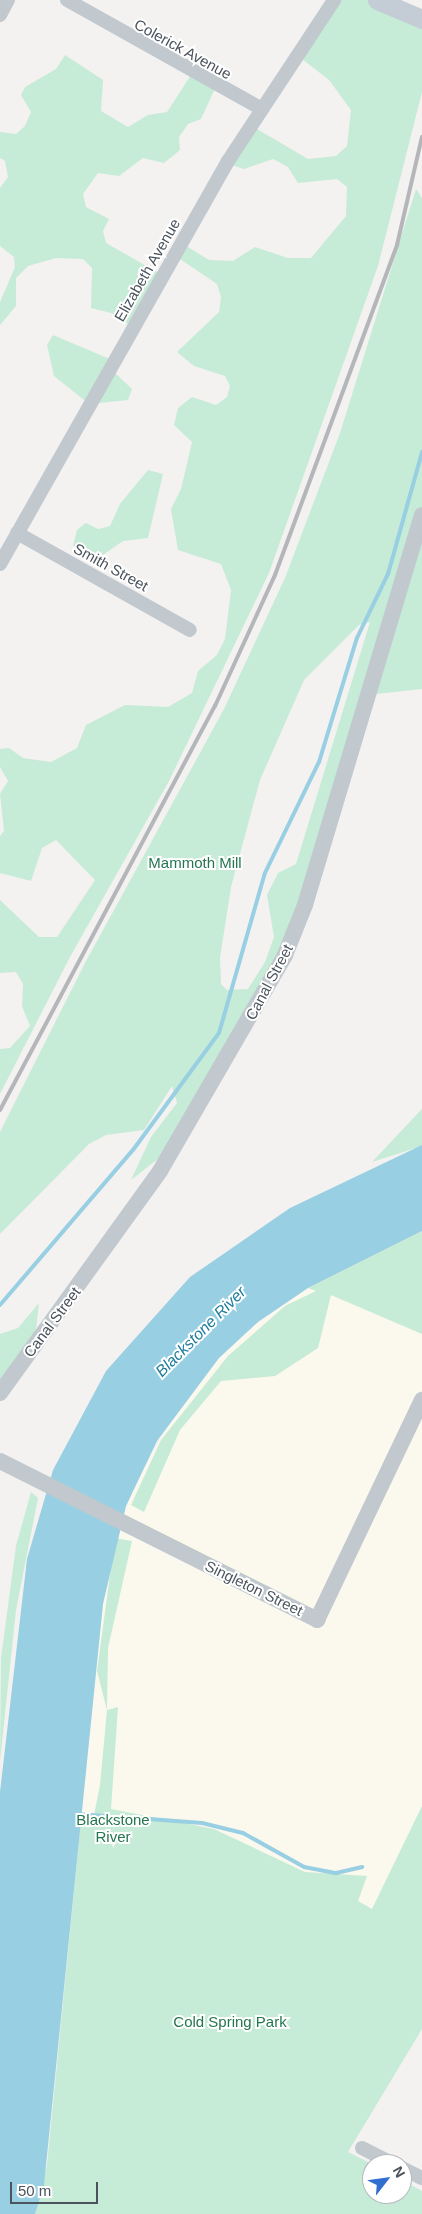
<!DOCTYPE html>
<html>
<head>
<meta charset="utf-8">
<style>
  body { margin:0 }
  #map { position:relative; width:422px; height:2214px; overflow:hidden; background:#f3f2f1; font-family:Arial,sans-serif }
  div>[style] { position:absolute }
  .commercial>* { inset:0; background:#fbf8ee }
  .green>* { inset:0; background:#c6ebd6 }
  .water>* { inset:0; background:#98cfe2 }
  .stream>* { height:4px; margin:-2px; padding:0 2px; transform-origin:2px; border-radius:2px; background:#98cfe2 }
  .minor>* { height:14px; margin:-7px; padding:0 7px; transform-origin:7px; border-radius:7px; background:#c1c8ce }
  .tertiary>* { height:16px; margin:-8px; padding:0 8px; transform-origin:8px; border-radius:8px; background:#c1c8ce }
  .secondary>* { height:19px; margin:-9.5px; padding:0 9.5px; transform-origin:9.5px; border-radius:9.5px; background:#c4ccd5 }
  .rail>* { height:4px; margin:-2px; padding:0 2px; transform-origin:2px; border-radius:2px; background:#b4b6ba }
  span { translate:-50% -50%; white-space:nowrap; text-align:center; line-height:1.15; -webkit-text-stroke:4px #fff; paint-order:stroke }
  .street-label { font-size:15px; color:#4b535c }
  .park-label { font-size:15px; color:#237651 }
  .water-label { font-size:16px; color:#1e7c9d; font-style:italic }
  .north { position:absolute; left:362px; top:2154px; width:50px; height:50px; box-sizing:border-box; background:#fff; border:1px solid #b7babe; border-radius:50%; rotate:60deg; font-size:14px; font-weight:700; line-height:20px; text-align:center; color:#4b535c }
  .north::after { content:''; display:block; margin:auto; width:18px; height:22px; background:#306ecf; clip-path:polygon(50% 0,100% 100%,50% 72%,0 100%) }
  .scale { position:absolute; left:10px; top:2182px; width:88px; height:22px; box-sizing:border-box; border:2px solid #4b535c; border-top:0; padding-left:6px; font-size:15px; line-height:18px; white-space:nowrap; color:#4b535c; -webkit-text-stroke:4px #fff; paint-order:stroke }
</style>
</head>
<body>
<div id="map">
  <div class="commercial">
    <i style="clip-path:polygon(308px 1288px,354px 1302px,422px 1334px,422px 1806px,372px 1910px,81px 1820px,103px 1604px,115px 1538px,135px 1484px,179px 1407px,219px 1358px,258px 1322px)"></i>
  </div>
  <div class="green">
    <i style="clip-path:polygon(332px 0,381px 0,422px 18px,422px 92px,378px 266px,269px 573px,169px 781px,70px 957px,0 1094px,0 1049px,10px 1048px,30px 1026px,22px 1006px,23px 984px,16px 972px,0 973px,0 900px,39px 937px,57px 937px,95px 880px,56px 840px,42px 848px,31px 881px,0 873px,0 836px,4px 831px,0 794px,8px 781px,0 767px,0 749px,9px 748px,23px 758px,51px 762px,77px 748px,86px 725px,125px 705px,168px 707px,192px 693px,198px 671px,217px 655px,225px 639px,231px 590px,221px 564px,178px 550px,171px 509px,181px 489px,192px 442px,174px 425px,178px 408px,192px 397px,216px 405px,227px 397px,230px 386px,225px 376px,194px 366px,177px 352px,219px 312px,221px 297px,217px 284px,177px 257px,183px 244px,209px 260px,233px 261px,255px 247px,288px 258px,311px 258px,346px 216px,347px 187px,337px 179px,298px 183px,288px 167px,273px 159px,244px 169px,228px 164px,252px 126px,308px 159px,336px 156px,347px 146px,351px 110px,329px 80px,297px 55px)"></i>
    <i style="clip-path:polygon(65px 55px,103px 80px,101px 111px,128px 127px,148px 115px,167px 112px,193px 72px,217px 84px,201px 119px,188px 124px,179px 137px,180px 150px,164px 163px,143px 158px,119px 176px,98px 173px,83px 194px,86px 207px,109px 219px,103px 231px,106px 243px,162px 275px,133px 327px,111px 313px,91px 308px,92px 268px,83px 259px,56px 258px,28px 266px,16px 278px,16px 306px,0 325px,0 302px,15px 267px,14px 257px,0 246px,0 188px,8px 177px,5px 161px,0 158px,0 132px,16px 134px,25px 126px,31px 112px,21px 95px,25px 87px,56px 69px)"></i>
    <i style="clip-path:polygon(evenodd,416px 189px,422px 198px,422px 689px,376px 694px,299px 919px,163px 1155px,131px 1180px,151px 1137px,177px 1103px,172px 1086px,144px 1130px,106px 1135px,89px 1144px,0 1234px,0 1132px,85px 963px,224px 709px,285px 578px,340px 433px,416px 189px,370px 622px,296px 864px,278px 873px,267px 895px,274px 937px,265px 962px,248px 989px,227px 990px,221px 984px,220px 958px,231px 887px,260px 780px,304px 680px,359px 625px,370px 622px)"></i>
    <i style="clip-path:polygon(53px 335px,112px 360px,111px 369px,132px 389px,128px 400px,89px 404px,54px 376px,47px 345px)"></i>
    <i style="clip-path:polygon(148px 470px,163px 474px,148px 538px,123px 541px,103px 555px,73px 546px,77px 530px,86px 523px,98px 529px,110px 526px,120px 504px)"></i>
    <i style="clip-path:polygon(422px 1109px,422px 1146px,372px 1162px,404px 1128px)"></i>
    <i style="clip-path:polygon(422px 1231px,422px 1334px,331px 1295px,318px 1348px,275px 1376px,221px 1381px,180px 1430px,144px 1512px,131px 1505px,161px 1440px,228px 1356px,285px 1306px,316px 1291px,308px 1288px)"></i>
    <i style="clip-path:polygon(39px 1303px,35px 1338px,0 1389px,0 1334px,18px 1328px)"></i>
    <i style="clip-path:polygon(31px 1492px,38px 1498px,16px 1610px,0 1761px,1px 1658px,16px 1546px)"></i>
    <i style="clip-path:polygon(115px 1538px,132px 1541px,108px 1648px,107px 1710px,118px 1707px,111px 1809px,214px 1829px,305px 1872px,367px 1876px,358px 1901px,372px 1909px,422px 1806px,422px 2029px,348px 2152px,372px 2164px,372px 2194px,402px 2194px,402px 2180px,422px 2191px,422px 2214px,35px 2214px,47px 2165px,81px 1820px,93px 1820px,100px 1785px,107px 1710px,97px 1671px)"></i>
  </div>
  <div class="water">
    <i style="clip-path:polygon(422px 1145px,422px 1231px,308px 1288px,258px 1322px,219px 1358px,157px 1441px,126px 1506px,103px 1604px,44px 2185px,35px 2214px,0 2214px,0 1792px,27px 1559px,53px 1470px,106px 1371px,190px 1277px,290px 1208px)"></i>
  </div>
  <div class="stream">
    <i style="left:0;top:1305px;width:204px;rotate:-49.4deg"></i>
    <i style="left:133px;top:1150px;width:145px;rotate:-53.7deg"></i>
    <i style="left:219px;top:1033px;width:166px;rotate:-74deg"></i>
    <i style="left:265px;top:873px;width:123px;rotate:-64.1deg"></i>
    <i style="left:319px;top:762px;width:130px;rotate:-73deg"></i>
    <i style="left:357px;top:638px;width:71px;rotate:-64.2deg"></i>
    <i style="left:388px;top:574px;width:127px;rotate:-74.4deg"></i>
    <i style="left:77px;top:1814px;width:31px;rotate:4deg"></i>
    <i style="left:123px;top:1817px;width:79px;rotate:4.3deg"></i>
    <i style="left:202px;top:1823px;width:42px;rotate:13.7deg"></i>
    <i style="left:243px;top:1833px;width:70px;rotate:29.1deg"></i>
    <i style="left:304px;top:1867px;width:33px;rotate:11deg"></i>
    <i style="left:336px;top:1873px;width:27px;rotate:-13deg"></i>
  </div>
  <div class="minor">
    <i style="left:67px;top:0;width:221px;rotate:29.2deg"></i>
    <i style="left:0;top:15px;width:17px;rotate:-62deg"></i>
    <i style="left:17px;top:533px;width:198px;rotate:29.3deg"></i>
    <i style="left:0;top:564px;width:463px;rotate:-60.5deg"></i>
    <i style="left:228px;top:161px;width:193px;rotate:-56.6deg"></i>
    <i style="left:362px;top:2148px;width:36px;rotate:27deg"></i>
    <i style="left:402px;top:2168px;width:22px;rotate:27deg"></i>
  </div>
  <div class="tertiary">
    <i style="left:0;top:1393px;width:274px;rotate:-54.2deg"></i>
    <i style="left:160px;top:1171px;width:250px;rotate:-59.9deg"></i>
    <i style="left:285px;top:955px;width:54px;rotate:-68.2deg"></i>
    <i style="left:305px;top:905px;width:407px;rotate:-73.3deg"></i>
    <i style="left:0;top:1461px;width:355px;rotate:26.6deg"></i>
    <i style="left:317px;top:1620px;width:244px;rotate:-64.5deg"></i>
  </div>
  <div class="secondary">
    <i style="left:377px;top:0;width:49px;rotate:22.9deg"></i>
  </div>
  <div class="rail">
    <i style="left:0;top:1110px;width:458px;rotate:-62deg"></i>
    <i style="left:215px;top:706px;width:144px;rotate:-65.4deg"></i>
    <i style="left:275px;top:575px;width:352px;rotate:-69.7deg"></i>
    <i style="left:397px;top:245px;width:111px;rotate:-77deg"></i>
  </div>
  <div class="street-label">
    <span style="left:183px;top:49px;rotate:29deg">Colerick Avenue</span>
    <span style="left:147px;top:270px;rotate:-60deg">Elizabeth Avenue</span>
    <span style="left:111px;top:567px;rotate:29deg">Smith Street</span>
    <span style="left:269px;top:982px;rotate:-62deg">Canal Street</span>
    <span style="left:52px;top:1322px;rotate:-53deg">Canal Street</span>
    <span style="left:254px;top:1588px;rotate:26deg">Singleton Street</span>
  </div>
  <div class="park-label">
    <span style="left:195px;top:863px">Mammoth Mill</span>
    <span style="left:113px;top:1828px">Blackstone<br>River</span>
    <span style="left:230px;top:2022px">Cold Spring Park</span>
  </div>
  <div class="water-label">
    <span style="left:201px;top:1332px;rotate:-45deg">Blackstone River</span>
  </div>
  <div class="north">N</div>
  <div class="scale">50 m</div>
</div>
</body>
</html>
